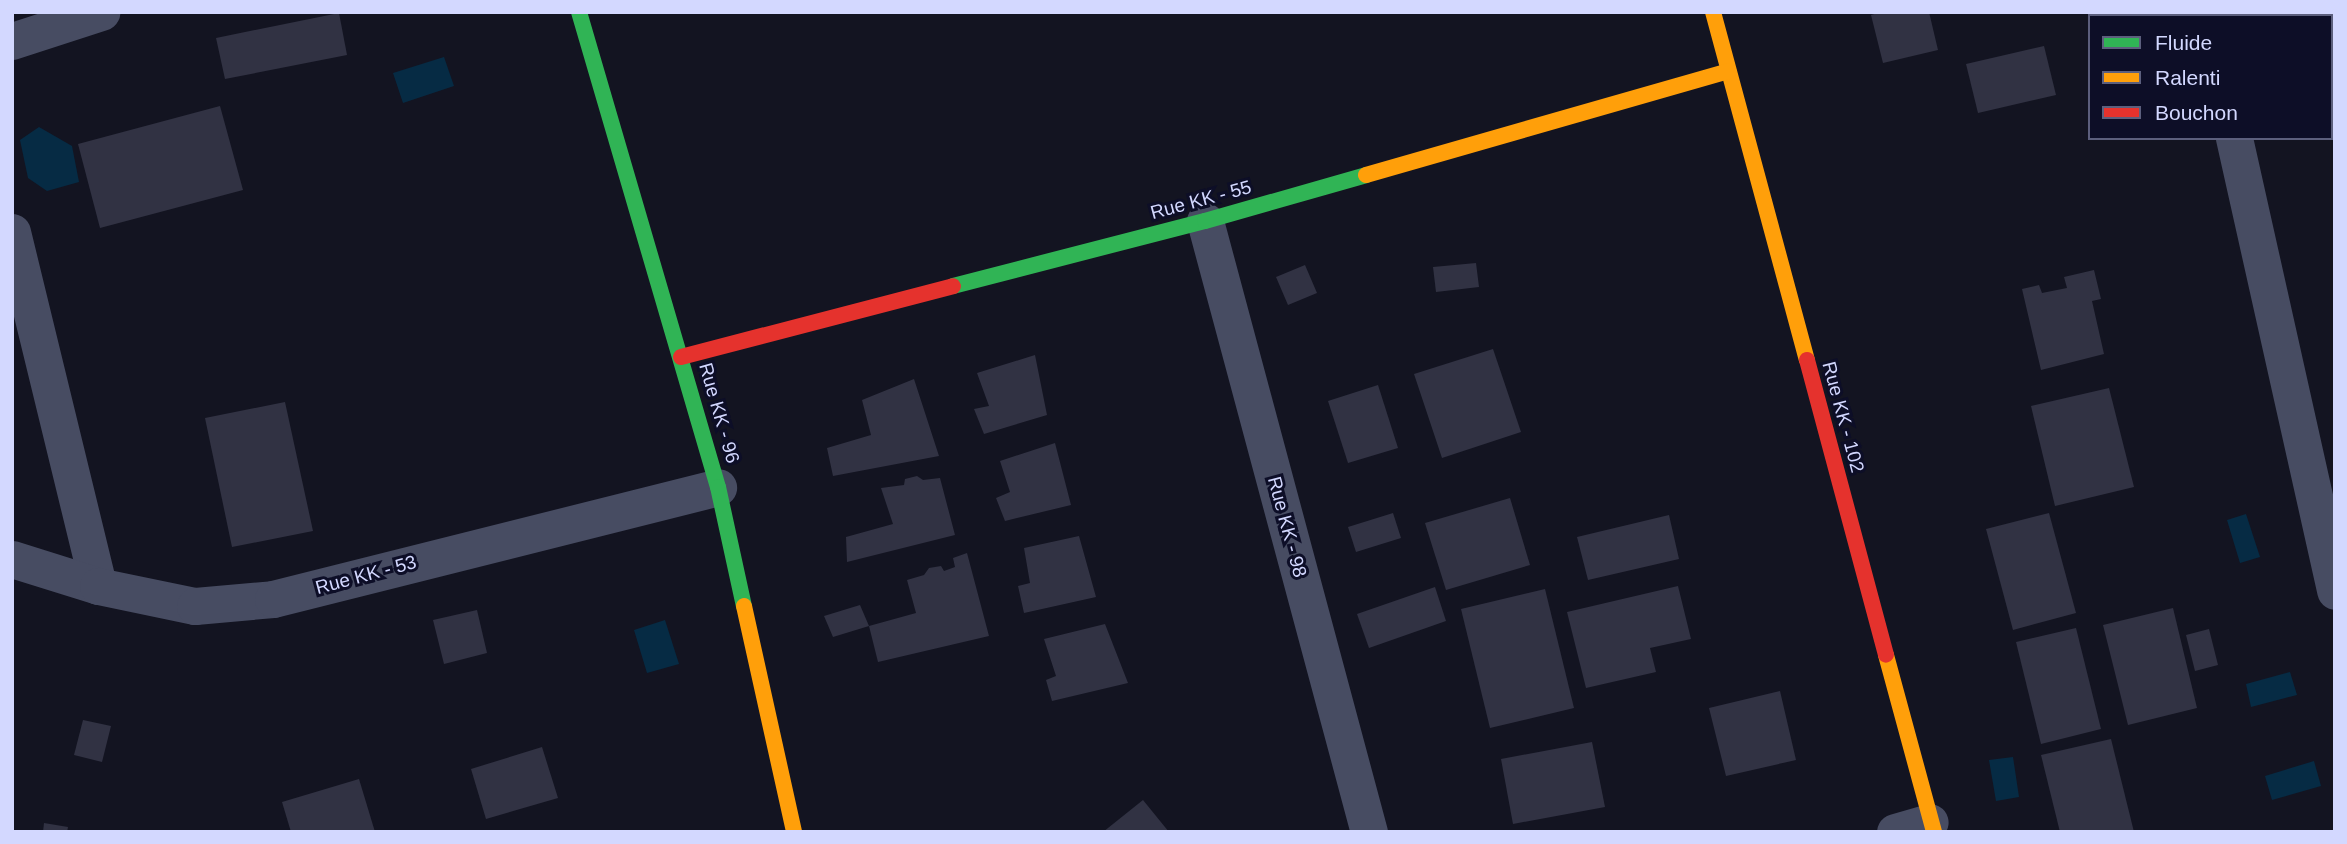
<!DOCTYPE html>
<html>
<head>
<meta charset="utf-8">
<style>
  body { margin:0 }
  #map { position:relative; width:2347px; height:844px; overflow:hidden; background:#131421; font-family:Helvetica,sans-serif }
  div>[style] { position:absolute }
  .water>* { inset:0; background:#062b44 }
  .building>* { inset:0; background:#313243 }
  .street>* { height:37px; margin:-18.5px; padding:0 18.5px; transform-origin:18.5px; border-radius:18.5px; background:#474c62 }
  .fast>* { height:16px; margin:-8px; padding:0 8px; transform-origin:8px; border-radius:8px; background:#30b455 }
  .slow>* { height:16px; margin:-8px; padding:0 8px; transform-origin:8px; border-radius:8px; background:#ff9f0a }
  .jam>* { height:16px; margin:-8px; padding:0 8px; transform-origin:8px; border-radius:8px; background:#e5322d }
  span { translate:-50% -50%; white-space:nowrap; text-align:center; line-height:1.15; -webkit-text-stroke:6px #0d0e27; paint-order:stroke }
  .street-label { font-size:19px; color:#d3d8ff }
  .frame { position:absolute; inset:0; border:14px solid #d3d8ff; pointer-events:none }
  .legend { position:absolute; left:2088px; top:14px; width:245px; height:126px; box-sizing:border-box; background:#0d0e27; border:2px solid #5c5f7d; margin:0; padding:9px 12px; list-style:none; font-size:21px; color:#d3d8ff }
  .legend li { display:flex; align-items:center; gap:14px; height:35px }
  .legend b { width:35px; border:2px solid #5c5f7d }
</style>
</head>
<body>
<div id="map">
  <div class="water">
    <i style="clip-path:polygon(444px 57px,454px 86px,403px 103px,393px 73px)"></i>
    <i style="clip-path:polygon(39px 127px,72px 146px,79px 182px,47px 191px,28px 178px,20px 140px)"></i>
    <i style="clip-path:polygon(2246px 514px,2260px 557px,2240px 563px,2227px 520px)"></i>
    <i style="clip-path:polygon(665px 620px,679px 664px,647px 673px,634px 630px)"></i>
    <i style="clip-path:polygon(2290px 672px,2297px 695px,2251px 707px,2246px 684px)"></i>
    <i style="clip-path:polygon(2013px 757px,2019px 797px,1996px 801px,1989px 760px)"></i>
    <i style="clip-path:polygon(2314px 761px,2321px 786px,2272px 800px,2265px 776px)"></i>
  </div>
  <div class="building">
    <i style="clip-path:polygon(1881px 12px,1929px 12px,1938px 50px,1883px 63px,1871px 15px)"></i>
    <i style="clip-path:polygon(339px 13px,347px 55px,225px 79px,216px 38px)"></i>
    <i style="clip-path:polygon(2044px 46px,2056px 95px,1978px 113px,1966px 64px)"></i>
    <i style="clip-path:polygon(220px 106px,243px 190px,100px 228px,78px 144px)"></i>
    <i style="clip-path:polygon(1476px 263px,1479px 287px,1436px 292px,1433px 267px)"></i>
    <i style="clip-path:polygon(1305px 265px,1317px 293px,1288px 305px,1276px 277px)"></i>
    <i style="clip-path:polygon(2094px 270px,2101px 299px,2092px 301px,2104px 354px,2041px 370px,2022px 289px,2039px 285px,2042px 293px,2067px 288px,2064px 277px)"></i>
    <i style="clip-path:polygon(1493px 349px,1521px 432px,1442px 458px,1414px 374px)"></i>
    <i style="clip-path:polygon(1035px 355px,1047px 415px,984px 434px,974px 409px,989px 406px,977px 373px)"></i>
    <i style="clip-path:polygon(914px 379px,939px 456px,833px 476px,827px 448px,871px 435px,862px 400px)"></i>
    <i style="clip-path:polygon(1378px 385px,1398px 448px,1348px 463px,1328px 401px)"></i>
    <i style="clip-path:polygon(2109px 388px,2134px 487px,2055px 506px,2031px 406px)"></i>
    <i style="clip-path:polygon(285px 402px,313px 531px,232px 547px,205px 418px)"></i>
    <i style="clip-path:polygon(1055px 443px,1071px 505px,1005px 521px,996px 498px,1010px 492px,1000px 461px)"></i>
    <i style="clip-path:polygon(917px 476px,923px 480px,940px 478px,955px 535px,847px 562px,846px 537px,893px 524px,881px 488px,904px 485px,905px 479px)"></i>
    <i style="clip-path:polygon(1510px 498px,1530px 565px,1446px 590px,1425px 523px)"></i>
    <i style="clip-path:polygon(1393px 513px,1401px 538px,1356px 552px,1348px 527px)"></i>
    <i style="clip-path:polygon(2049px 513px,2076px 613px,2013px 630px,1986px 529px)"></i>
    <i style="clip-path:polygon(1669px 515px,1679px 559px,1588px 580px,1577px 537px)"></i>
    <i style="clip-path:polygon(1079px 536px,1096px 597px,1024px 613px,1018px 586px,1030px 583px,1024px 548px)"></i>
    <i style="clip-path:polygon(967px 553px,989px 636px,878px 662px,869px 626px,916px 613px,907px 580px,924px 575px,929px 568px,941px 566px,944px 571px,955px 567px,953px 558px)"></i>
    <i style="clip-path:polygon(1678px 586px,1691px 639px,1650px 648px,1656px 672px,1586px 688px,1567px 612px)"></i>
    <i style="clip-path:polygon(1435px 587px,1446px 621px,1369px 648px,1357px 614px)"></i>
    <i style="clip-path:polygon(1545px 589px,1574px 708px,1490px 728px,1461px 609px)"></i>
    <i style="clip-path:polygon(860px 605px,869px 626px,833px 637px,824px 616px)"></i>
    <i style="clip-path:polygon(2173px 608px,2197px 708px,2128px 725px,2103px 625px)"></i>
    <i style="clip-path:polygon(477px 610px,487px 653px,444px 664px,433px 620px)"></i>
    <i style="clip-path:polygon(1105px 624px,1128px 683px,1052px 701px,1046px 680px,1056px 676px,1044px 639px)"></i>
    <i style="clip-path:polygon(2076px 628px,2101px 729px,2041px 744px,2016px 642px)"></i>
    <i style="clip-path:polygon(2209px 629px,2218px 665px,2195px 671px,2186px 635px)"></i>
    <i style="clip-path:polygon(1780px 691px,1796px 760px,1726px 776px,1709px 708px)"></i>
    <i style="clip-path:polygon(83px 720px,111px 726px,102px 762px,74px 755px)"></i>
    <i style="clip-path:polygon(2111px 739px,2134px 832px,2060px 832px,2041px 755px)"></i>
    <i style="clip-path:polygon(1592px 742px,1605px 807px,1513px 824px,1501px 759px)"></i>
    <i style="clip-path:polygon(542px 747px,558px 798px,486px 819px,471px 769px)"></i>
    <i style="clip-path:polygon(359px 779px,375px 832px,291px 832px,282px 802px)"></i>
    <i style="clip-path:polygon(1143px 800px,1169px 832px,1103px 832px)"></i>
    <i style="clip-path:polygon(44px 823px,68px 827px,67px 832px,43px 832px)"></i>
  </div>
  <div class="street">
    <i style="left:2206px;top:12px;width:4px;rotate:76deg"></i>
    <i style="left:12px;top:41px;width:94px;rotate:-18deg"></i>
    <i style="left:2234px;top:138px;width:464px;rotate:77.4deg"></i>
    <i style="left:1205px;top:221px;width:633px;rotate:74.98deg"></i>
    <i style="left:12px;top:232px;width:364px;rotate:76.3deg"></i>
    <i style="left:12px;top:559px;width:90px;rotate:17.4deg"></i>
    <i style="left:98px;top:586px;width:99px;rotate:11.7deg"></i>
    <i style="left:195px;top:606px;width:78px;rotate:-5.1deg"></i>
    <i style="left:273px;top:599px;width:459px;rotate:-14.1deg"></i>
    <i style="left:1895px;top:832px;width:36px;rotate:-16deg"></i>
  </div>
  <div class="fast">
    <i style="left:579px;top:12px;width:495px;rotate:73.7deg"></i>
    <i style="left:718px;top:487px;width:122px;rotate:77.7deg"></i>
    <i style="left:953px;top:286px;width:260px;rotate:-14.5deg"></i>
    <i style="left:1205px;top:221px;width:167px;rotate:-15.9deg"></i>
  </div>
  <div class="slow">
    <i style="left:1713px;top:12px;width:360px;rotate:74.9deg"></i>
    <i style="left:1366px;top:175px;width:377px;rotate:-16deg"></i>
    <i style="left:744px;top:606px;width:231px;rotate:77.5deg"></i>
    <i style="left:1886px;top:655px;width:183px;rotate:74.8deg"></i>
  </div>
  <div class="jam">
    <i style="left:681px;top:357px;width:281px;rotate:-14.6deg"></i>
    <i style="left:1807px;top:360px;width:305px;rotate:75deg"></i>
  </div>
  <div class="street-label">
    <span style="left:1201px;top:200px;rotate:-15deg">Rue KK - 55</span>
    <span style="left:719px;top:413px;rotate:74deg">Rue KK - 96</span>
    <span style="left:1843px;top:417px;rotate:75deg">Rue KK - 102</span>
    <span style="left:1287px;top:527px;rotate:75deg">Rue KK - 98</span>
    <span style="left:366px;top:575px;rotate:-15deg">Rue KK - 53</span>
  </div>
  <div class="frame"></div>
  <ul class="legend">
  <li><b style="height:9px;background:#30b455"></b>Fluide</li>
  <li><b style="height:9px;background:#ff9f0a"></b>Ralenti</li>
  <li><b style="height:9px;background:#e5322d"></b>Bouchon</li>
  </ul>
</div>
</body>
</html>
